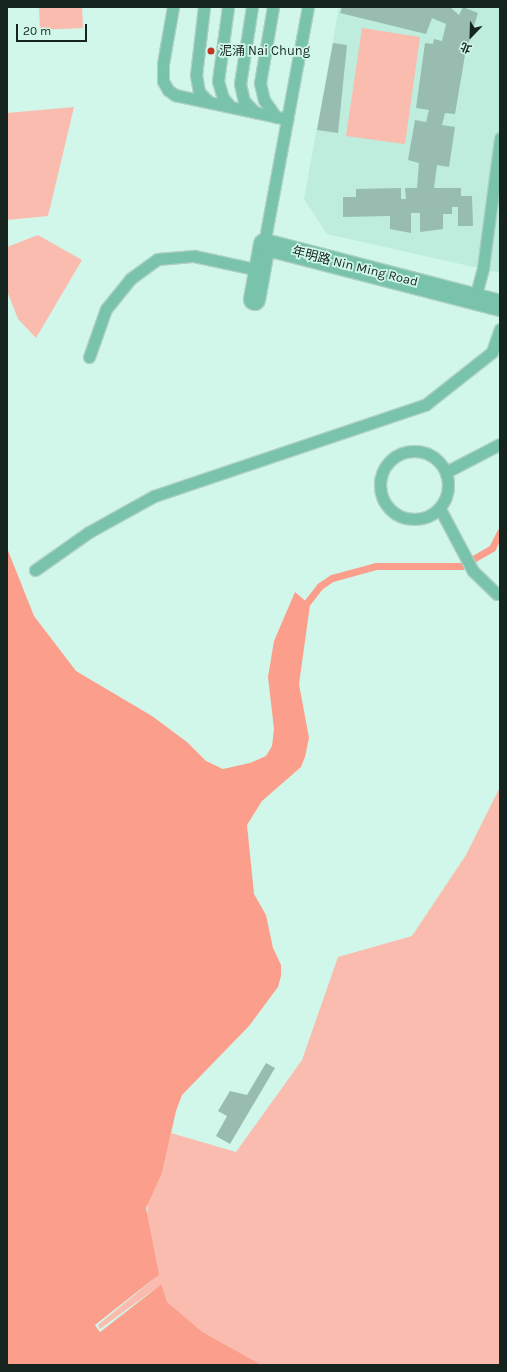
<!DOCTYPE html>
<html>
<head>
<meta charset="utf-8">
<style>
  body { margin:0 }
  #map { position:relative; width:507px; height:1372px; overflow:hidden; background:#d1f7ea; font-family:Karla,"Noto Sans TC",sans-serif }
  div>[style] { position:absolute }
  .built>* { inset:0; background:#beeddd }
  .green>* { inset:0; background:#fabcaf }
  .water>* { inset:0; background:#fc9e8c }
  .pier>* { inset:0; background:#d1f7ea }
  .stream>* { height:7px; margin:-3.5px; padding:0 3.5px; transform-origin:3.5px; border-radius:3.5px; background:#fc9e8c }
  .building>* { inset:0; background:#98bcb0 }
  .roads { filter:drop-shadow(1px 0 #afd1c6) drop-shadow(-1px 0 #afd1c6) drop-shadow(0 1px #afd1c6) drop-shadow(0 -1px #afd1c6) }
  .service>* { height:11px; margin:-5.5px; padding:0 5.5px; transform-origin:5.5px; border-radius:5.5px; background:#79c2ac }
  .service>.ring { margin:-5.5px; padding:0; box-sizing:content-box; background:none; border:11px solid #79c2ac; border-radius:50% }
  .minor>* { height:21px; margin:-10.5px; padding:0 10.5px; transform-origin:10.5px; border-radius:10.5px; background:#79c2ac }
  .dots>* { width:11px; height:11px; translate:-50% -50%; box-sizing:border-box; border:2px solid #d1f7ea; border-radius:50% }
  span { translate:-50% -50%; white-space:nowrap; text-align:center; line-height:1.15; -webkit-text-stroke:3.5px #d1f7ea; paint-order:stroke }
  .poi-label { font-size:13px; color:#162420 }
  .left { translate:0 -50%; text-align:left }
  .street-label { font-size:13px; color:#162420 }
  .frame { position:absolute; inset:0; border:8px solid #162420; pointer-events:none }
  .north { position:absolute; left:451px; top:16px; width:40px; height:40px; -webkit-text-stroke:3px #d1f7ea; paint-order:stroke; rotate:203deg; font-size:11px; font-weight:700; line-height:16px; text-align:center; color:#162420 }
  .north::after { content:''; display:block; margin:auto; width:14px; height:18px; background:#162420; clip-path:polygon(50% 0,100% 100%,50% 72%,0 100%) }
  .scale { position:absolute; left:16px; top:24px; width:71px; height:18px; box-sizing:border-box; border:2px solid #162420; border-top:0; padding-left:5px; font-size:12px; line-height:14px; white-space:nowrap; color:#162420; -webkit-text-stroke:3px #d1f7ea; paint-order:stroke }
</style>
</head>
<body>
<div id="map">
  <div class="built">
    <i style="clip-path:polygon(339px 7px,500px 7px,500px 273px,327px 234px,304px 199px)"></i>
  </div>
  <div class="green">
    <i style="clip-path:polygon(39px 7px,82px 7px,83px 28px,40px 30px)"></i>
    <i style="clip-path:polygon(362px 28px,420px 37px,405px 144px,346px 136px)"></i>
    <i style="clip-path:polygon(74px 107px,48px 216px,7px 220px,7px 113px)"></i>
    <i style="clip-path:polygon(38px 235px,82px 260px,36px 338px,18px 319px,7px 291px,7px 247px)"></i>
    <i style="clip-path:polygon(500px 787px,500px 1365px,262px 1365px,201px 1331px,70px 1365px,147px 1216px,148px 1200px,162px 1173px,171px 1133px,236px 1152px,302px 1060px,338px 957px,412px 936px,466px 855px)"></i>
  </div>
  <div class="water">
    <i style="clip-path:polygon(7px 548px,34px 616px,76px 671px,152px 716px,187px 742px,206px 761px,223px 769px,250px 763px,266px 756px,272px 746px,274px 729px,268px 677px,274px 641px,295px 592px,310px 605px,299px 684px,309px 738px,305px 757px,301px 767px,262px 801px,247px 825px,254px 894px,266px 915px,273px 948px,281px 965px,281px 976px,278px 987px,249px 1026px,182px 1095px,176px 1111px,162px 1173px,146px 1208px,159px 1275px,95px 1325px,100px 1332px,161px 1284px,167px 1302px,201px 1331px,262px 1365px,7px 1365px)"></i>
  </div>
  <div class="pier">
    <i style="clip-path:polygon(161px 1273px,98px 1325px,100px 1329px,163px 1283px,100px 1332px,95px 1325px)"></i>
  </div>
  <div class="stream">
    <i style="left:302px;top:609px;width:29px;rotate:-52deg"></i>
    <i style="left:320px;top:586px;width:14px;rotate:-34deg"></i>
    <i style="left:332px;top:578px;width:46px;rotate:-15.3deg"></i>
    <i style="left:376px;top:566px;width:85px"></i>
    <i style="left:461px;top:566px;width:36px;rotate:-30deg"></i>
    <i style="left:492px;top:548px;width:18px;rotate:-63deg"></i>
  </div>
  <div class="building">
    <i style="clip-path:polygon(342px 7px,450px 7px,459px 15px,463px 7px,478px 13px,465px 55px,455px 114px,445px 113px,442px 125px,455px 127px,449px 167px,437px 165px,434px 188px,461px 188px,461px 196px,472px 196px,473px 226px,458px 226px,458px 207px,452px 207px,452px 214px,443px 214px,443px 229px,420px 232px,420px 213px,411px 213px,411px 233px,390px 229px,390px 216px,343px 217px,343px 197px,356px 197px,356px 189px,401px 188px,401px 199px,406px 199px,405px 188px,417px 188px,419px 163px,408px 160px,415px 120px,426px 122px,429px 110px,416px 108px,425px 43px,433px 44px,434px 39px,442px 41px,446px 24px,432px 18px,426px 34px,340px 13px)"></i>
    <i style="clip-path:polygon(333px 43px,347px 45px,338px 133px,317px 130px)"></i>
    <i style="clip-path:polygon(266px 1063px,275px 1068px,230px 1144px,216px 1136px,227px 1116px,218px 1111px,230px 1091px,247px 1095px)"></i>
  </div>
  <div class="roads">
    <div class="service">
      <i style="left:173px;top:7px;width:58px;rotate:100deg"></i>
      <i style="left:163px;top:64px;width:17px;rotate:90deg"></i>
      <i style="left:163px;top:81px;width:10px;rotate:61deg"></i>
      <i style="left:168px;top:90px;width:9px;rotate:36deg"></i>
      <i style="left:175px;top:95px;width:115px;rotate:12.1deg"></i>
      <i style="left:204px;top:7px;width:68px;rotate:96.7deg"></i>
      <i style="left:196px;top:75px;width:17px;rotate:80deg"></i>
      <i style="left:199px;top:92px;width:14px;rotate:45deg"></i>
      <i style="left:228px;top:7px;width:75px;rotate:97.7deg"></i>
      <i style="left:218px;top:81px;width:18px;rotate:74deg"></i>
      <i style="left:223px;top:98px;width:12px;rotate:48deg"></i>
      <i style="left:252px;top:7px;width:78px;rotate:98.9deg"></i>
      <i style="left:240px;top:84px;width:17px;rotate:77deg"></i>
      <i style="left:244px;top:101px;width:16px;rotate:45deg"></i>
      <i style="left:273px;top:7px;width:77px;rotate:99.7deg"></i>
      <i style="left:260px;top:83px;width:17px;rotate:77deg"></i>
      <i style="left:264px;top:100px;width:21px;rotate:55deg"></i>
      <i style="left:264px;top:244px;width:241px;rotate:-79.5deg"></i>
      <i style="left:475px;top:298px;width:31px;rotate:-75deg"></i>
      <i style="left:483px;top:268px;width:131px;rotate:-82.5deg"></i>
      <i style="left:89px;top:357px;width:51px;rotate:-70.5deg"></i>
      <i style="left:106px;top:309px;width:38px;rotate:-51deg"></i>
      <i style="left:130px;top:279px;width:34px;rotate:-36deg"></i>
      <i style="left:158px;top:259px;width:36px;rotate:-5deg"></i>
      <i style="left:194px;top:256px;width:66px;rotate:12.2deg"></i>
      <i class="ring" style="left:380px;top:451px;width:57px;height:57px"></i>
      <i style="left:446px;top:472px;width:61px;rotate:-27.4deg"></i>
      <i style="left:440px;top:509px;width:70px;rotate:62deg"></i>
      <i style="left:473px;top:571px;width:33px;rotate:44deg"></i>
      <i style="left:35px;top:570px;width:66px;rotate:-35.1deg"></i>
      <i style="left:89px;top:532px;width:74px;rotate:-29deg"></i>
      <i style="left:154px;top:496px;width:286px;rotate:-18.6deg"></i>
      <i style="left:425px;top:405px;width:85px;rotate:-38.3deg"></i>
      <i style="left:492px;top:352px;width:24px;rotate:-71deg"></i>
    </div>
    <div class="minor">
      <i style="left:254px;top:299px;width:56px;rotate:-79.7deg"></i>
      <i style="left:264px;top:244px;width:244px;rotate:14.5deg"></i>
    </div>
  </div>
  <div class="dots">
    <i style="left:211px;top:51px;background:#c33722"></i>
  </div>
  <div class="poi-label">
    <span class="left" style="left:219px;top:51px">泥涌 Nai Chung</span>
  </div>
  <div class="street-label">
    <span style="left:355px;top:267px;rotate:14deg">年明路 Nin Ming Road</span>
  </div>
  <div class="frame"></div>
  <div class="north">北</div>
  <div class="scale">20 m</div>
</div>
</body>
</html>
